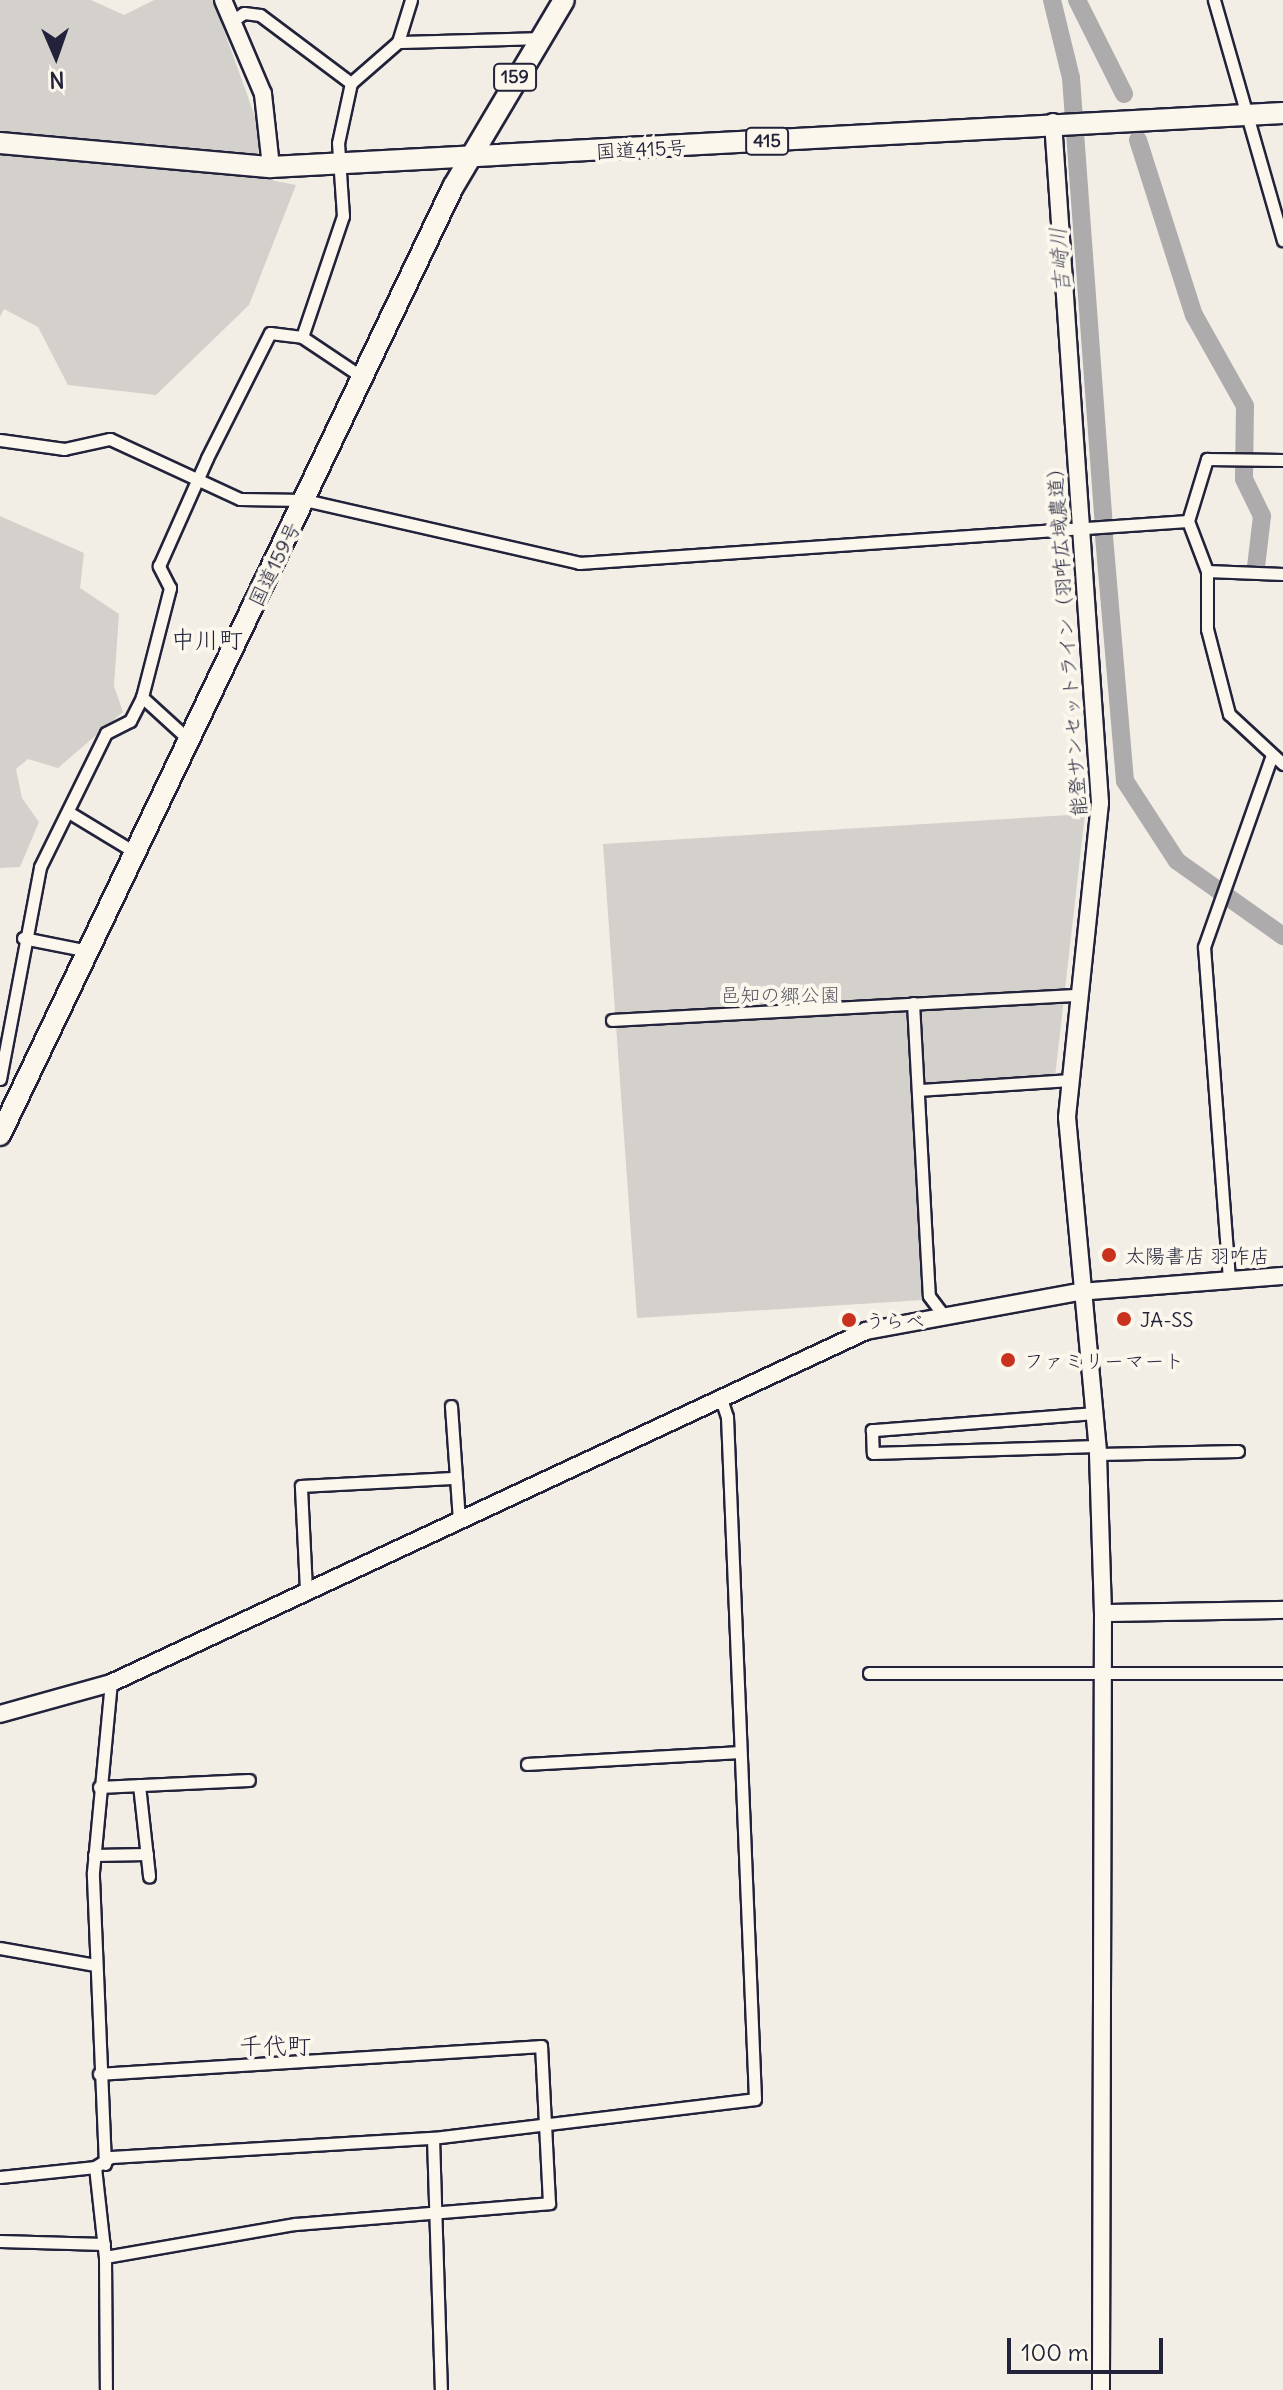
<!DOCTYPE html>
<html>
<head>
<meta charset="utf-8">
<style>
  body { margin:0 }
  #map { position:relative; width:1283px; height:2390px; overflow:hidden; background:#f2eee5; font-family:Delius,"Klee One",sans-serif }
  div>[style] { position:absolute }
  .green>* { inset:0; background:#d4d1cc }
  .river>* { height:18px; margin:-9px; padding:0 9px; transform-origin:9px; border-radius:9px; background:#aeabad }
  .roads { filter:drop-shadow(2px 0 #22223b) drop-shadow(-2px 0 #22223b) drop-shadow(0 2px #22223b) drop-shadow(0 -2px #22223b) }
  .street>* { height:11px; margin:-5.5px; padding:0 5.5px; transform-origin:5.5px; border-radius:5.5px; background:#fbf7ec }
  .secondary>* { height:16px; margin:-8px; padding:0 8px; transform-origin:8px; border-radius:8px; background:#fbf7ec }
  .highway>* { height:20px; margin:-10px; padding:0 10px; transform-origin:10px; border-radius:10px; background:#fbf7ec }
  .dots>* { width:22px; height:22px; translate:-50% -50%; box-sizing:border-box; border:4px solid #fbf7ec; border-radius:50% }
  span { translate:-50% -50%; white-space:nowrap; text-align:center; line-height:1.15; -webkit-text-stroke:8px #fbf7ec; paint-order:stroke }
  .shield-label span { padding:2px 6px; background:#fbf7ec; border:2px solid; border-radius:6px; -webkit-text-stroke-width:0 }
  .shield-label { font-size:18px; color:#22223b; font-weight:700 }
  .street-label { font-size:20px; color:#22223b }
  .park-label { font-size:20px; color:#575766 }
  .poi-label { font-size:20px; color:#22223b }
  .left { translate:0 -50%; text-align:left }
  .water-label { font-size:22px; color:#535263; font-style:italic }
  .quarter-label { font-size:24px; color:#22223b }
  .north { position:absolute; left:16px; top:16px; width:80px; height:80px; -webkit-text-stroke:6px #fbf7ec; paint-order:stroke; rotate:178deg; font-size:22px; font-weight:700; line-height:32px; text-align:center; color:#22223b }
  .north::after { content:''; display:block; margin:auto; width:28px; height:36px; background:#22223b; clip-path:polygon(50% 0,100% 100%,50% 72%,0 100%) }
  .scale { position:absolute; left:1007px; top:2338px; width:156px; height:36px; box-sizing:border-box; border:4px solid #22223b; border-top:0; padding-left:10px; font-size:24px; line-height:28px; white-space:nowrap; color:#22223b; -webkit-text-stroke:6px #fbf7ec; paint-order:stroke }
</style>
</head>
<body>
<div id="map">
  <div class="green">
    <i style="clip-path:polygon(0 0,91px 0,124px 15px,154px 0,213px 0,261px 133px,255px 177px,296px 185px,249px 305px,156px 395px,68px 385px,38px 327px,4px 309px,0 317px)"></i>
    <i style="clip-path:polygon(0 516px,84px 553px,80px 588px,119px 614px,114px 686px,123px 712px,58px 768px,28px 759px,16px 769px,22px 798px,39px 822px,20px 867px,0 868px)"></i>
    <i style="clip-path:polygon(1085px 814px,1055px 1077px,911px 1088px,923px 1300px,637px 1318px,603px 844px)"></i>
  </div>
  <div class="river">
    <i style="left:1052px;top:0;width:80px;rotate:76.3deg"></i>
    <i style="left:1071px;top:78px;width:441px;rotate:85.8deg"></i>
    <i style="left:1077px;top:0;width:105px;rotate:63.4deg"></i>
    <i style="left:1138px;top:140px;width:184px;rotate:72.3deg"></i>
    <i style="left:1194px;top:315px;width:104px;rotate:60.7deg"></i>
    <i style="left:1245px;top:406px;width:73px;rotate:90.8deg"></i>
    <i style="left:1244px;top:479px;width:41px;rotate:64.1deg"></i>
    <i style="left:1262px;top:516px;width:51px;rotate:96.7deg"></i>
    <i style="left:1104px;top:536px;width:246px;rotate:85.1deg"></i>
    <i style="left:1125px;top:781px;width:95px;rotate:57deg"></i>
    <i style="left:1177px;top:861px;width:130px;rotate:35.3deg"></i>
  </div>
  <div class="roads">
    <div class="street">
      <i style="left:1214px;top:0;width:250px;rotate:74deg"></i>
      <i style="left:232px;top:21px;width:14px;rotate:-34deg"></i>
      <i style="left:244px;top:13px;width:16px;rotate:7deg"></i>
      <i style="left:260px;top:15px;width:114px;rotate:36.8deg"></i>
      <i style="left:398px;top:42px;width:140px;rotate:-1.6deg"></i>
      <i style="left:302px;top:337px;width:76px;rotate:33.7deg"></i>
      <i style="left:0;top:440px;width:65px;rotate:8deg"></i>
      <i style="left:64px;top:449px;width:47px;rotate:-12.3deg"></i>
      <i style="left:110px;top:439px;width:143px;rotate:24.8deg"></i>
      <i style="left:240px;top:499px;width:65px;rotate:0.9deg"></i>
      <i style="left:305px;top:500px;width:281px;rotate:12.9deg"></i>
      <i style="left:579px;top:563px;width:610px;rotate:-3.95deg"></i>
      <i style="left:1188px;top:521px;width:53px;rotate:69.2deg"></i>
      <i style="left:1207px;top:571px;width:58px;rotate:90deg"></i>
      <i style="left:1207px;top:629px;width:88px;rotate:75.5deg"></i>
      <i style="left:1229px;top:714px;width:74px;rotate:42.8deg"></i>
      <i style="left:1188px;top:521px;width:65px;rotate:-73deg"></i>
      <i style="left:1207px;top:459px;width:76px;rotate:0.8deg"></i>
      <i style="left:1207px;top:571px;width:76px;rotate:2.3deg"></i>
      <i style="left:142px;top:697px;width:62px;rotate:42.4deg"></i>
      <i style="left:70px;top:813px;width:71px;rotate:31.2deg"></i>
      <i style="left:23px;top:938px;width:61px;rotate:11.3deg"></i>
      <i style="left:913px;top:1003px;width:293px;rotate:86.9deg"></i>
      <i style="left:929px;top:1296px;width:21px;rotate:53deg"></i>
      <i style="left:612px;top:1020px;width:467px;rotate:-3.1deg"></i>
      <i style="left:0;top:1079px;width:216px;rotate:-79.3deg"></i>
      <i style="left:40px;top:867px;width:149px;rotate:-63.8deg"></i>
      <i style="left:106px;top:733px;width:27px;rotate:-27deg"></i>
      <i style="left:130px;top:721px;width:27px;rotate:-63deg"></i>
      <i style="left:142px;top:697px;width:113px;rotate:-75.6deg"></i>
      <i style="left:170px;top:588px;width:25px;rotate:-117deg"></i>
      <i style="left:159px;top:566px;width:118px;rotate:-66deg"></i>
      <i style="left:207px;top:458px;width:140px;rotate:-63.3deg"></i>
      <i style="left:270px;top:333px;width:32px;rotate:7deg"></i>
      <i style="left:302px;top:337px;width:128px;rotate:-71.3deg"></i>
      <i style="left:343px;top:216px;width:73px;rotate:-93.9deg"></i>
      <i style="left:338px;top:143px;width:61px;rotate:-77.8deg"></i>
      <i style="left:351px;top:83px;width:62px;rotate:-41.1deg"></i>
      <i style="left:398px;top:42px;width:44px;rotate:-72.8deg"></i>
      <i style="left:919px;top:1090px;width:150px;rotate:-3.8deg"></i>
      <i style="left:1229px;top:1279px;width:333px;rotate:-94.3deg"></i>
      <i style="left:1204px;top:947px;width:201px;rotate:-70.5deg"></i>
      <i style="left:451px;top:1406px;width:113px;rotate:86deg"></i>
      <i style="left:1095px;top:1413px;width:224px;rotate:175.6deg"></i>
      <i style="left:872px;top:1430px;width:23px;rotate:88deg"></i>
      <i style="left:873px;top:1453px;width:224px;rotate:-1.8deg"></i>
      <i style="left:1098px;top:1454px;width:140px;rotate:-1.2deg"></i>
      <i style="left:306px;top:1590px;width:104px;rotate:-92.8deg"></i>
      <i style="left:301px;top:1486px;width:155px;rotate:-3deg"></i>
      <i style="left:869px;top:1673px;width:414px"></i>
      <i style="left:527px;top:1764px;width:213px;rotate:-3.2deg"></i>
      <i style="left:139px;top:1785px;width:92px;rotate:83.7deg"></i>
      <i style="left:99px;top:1787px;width:150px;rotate:-2.7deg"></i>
      <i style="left:94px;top:1855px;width:53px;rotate:-1.1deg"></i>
      <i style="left:0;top:1948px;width:97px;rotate:10.1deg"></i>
      <i style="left:433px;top:2138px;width:252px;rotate:88.2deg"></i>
      <i style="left:105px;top:2164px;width:292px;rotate:-92.4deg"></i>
      <i style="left:93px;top:1872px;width:190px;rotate:-84.6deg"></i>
      <i style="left:95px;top:2167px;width:91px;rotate:83.7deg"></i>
      <i style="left:105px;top:2257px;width:193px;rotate:-9.9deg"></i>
      <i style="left:295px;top:2224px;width:255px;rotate:-4.7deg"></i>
      <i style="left:549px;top:2203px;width:157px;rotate:-92.9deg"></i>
      <i style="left:541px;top:2046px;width:443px;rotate:176.4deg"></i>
      <i style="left:0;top:2177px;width:96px;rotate:-6deg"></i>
      <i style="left:95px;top:2167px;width:19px;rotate:-32deg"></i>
      <i style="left:111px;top:2157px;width:323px;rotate:-3.4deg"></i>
      <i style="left:433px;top:2138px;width:324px;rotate:-6.9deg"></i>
      <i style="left:755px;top:2099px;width:683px;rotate:-92.35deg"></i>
      <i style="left:727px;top:1417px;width:19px;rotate:-108deg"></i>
      <i style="left:0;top:2241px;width:104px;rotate:1.7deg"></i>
      <i style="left:105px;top:2257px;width:133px;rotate:89.6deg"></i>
    </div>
    <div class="secondary">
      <i style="left:223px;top:0;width:102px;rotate:66.9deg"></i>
      <i style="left:263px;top:94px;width:73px;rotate:83.7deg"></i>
      <i style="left:1053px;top:122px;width:683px;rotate:86.05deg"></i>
      <i style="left:1100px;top:803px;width:316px;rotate:96deg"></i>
      <i style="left:1067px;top:1117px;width:338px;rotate:84.7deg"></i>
      <i style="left:1098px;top:1454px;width:159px;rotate:88.2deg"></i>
      <i style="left:1103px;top:1613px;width:777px;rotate:90.15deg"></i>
      <i style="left:1103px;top:1613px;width:180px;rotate:-1deg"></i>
      <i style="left:0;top:1714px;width:115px;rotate:-15.6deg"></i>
      <i style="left:111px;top:1683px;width:833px;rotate:-25deg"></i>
      <i style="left:866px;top:1331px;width:217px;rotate:-10.4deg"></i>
      <i style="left:1079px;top:1292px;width:205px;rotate:-4.5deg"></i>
    </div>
    <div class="highway">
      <i style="left:0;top:143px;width:272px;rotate:5.1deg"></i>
      <i style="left:271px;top:167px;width:1013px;rotate:-3.05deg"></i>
      <i style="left:0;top:1135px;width:1051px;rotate:-64.46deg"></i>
      <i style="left:453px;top:187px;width:217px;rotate:-59.3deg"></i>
    </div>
  </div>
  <div class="dots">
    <i style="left:1109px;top:1255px;background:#c8321e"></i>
    <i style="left:1124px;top:1319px;background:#c8321e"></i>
    <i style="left:849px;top:1320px;background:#c8321e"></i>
    <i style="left:1008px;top:1360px;background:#c8321e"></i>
  </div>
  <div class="shield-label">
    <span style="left:515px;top:77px">159</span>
    <span style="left:767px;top:141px">415</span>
  </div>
  <div class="street-label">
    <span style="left:641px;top:149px;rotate:-3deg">国道415号</span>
    <span style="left:274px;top:564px;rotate:-64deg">国道159号</span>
    <span style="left:1066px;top:637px;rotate:-94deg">能登サンセットライン（羽咋広域農道）</span>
  </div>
  <div class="park-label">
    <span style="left:780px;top:994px">邑知の郷公園</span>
  </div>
  <div class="poi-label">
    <span class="left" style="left:1125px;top:1255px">太陽書店 羽咋店</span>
    <span class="left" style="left:1140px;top:1319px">JA-SS</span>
    <span class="left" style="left:865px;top:1320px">うらべ</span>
    <span class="left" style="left:1024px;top:1360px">ファミリーマート</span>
  </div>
  <div class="water-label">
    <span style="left:1060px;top:260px;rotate:-94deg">吉崎川</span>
  </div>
  <div class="quarter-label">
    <span style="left:207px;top:640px">中川町</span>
    <span style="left:275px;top:2046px">千代町</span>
  </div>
  <div class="north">N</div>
  <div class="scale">100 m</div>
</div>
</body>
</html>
